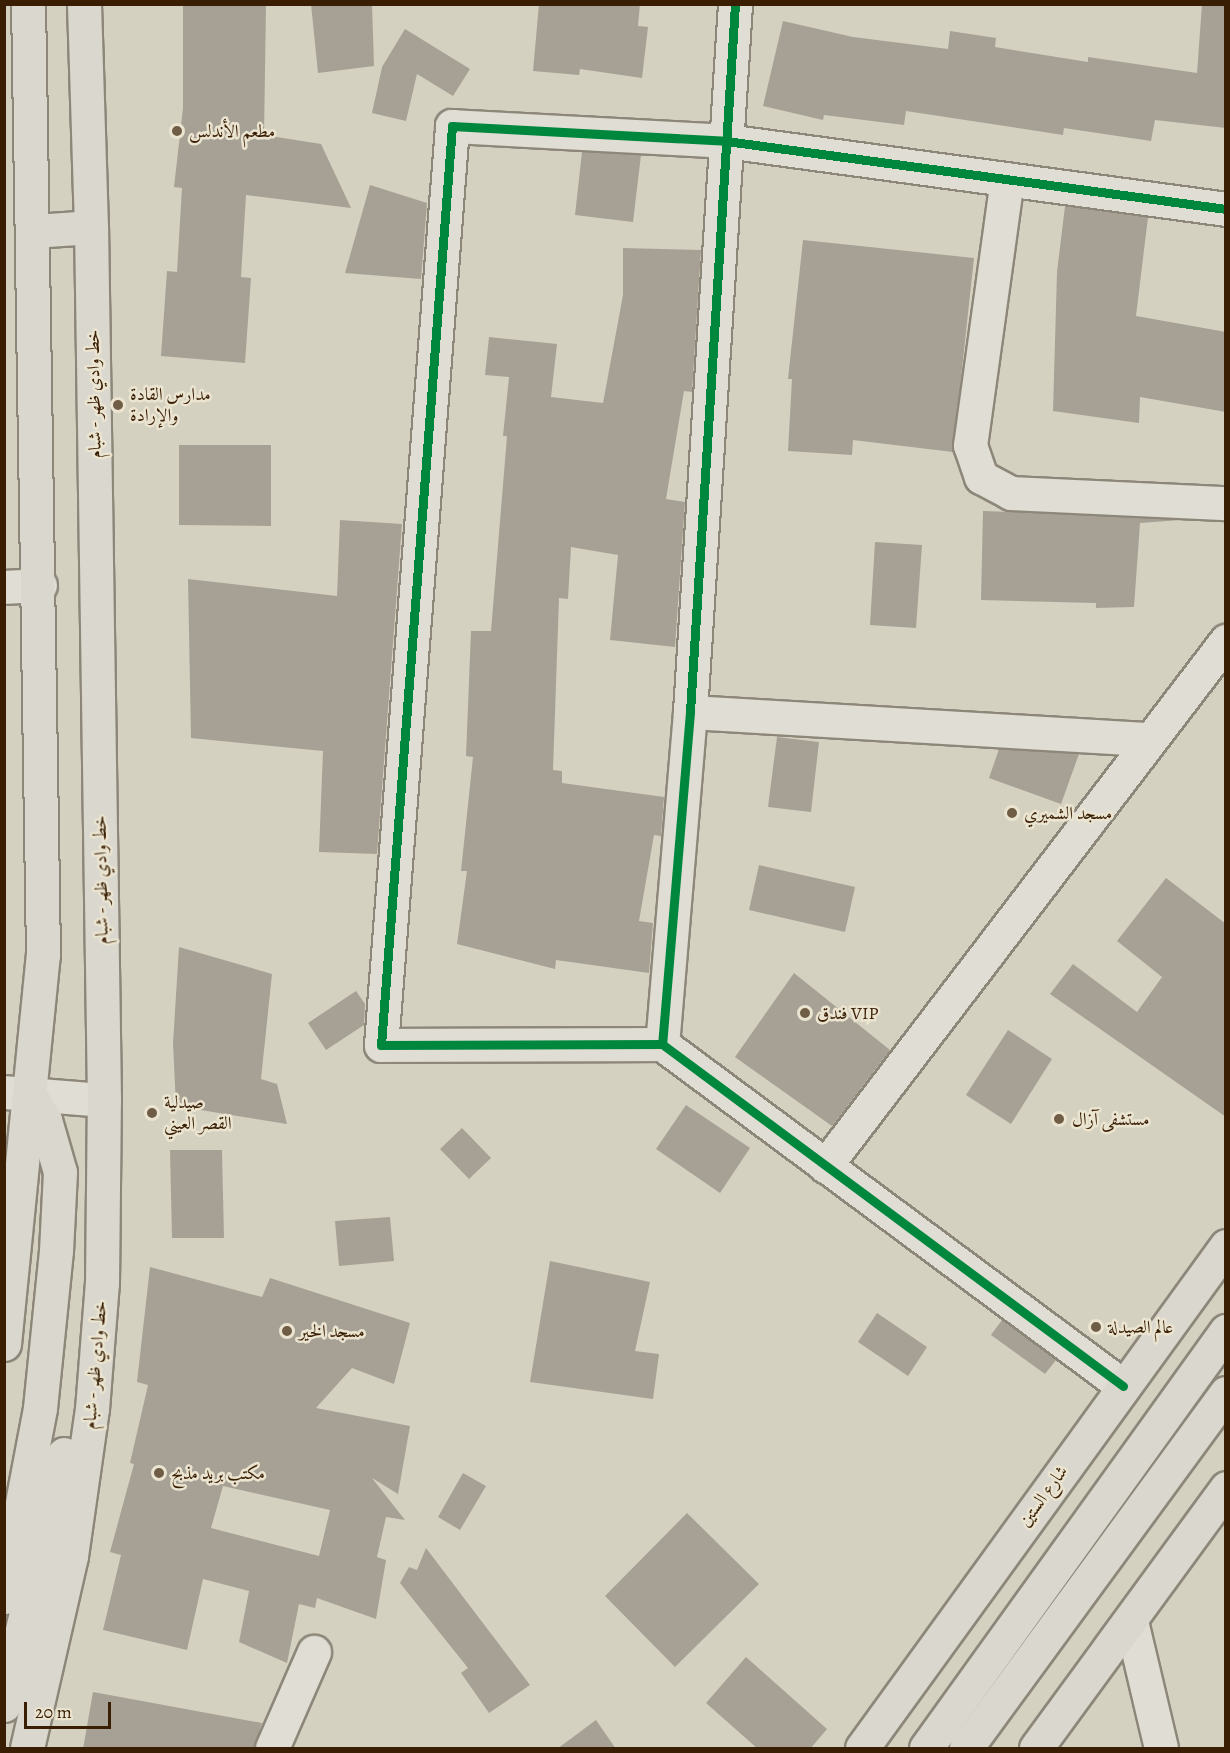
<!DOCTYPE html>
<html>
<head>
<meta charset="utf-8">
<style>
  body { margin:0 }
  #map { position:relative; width:1230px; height:1753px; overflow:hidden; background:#d5d1c0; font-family:Alegreya,Amiri,serif }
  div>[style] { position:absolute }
  .building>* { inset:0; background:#a6a194 }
  .roads { filter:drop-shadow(2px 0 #8d877a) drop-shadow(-2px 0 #8d877a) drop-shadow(0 2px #8d877a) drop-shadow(0 -2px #8d877a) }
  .minor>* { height:33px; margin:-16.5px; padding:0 16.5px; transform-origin:16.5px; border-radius:16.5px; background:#e0ddd4 }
  .primary>* { height:33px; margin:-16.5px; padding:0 16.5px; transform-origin:16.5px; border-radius:16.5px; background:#dad7ce }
  .trunk>* { height:33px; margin:-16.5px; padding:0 16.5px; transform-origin:16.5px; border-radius:16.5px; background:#dad7ce }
  .cycleway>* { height:9px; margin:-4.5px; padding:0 4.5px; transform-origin:4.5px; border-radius:4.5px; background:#00873e }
  .dots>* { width:16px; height:16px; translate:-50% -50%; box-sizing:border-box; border:3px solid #eae4d0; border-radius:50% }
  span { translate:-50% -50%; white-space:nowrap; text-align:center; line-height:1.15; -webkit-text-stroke:5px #eae4d0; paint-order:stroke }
  .poi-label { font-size:18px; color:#391e04 }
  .left { translate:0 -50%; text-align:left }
  .street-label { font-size:18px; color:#391e04 }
  .frame { position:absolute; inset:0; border:6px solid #391e04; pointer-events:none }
  .scale { position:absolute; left:24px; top:1702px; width:87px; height:27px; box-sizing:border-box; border:3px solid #391e04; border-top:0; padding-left:8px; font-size:18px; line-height:21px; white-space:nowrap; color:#391e04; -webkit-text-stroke:4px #eae4d0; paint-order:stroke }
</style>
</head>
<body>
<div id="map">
  <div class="building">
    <i style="clip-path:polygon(183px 4px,266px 4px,264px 135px,321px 144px,351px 208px,246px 195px,241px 277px,251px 278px,245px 363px,161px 356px,167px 271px,177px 272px,182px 188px,174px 187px,183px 108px)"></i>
    <i style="clip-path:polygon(311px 4px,372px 4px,374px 66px,318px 73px)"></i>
    <i style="clip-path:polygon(539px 4px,640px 4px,638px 26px,648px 27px,642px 78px,580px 69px,579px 75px,533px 71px)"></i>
    <i style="clip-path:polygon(1202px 4px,1226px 4px,1226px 128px,1155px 120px,1151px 141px,1064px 128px,1063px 135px,906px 111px,904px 125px,824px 115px,823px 120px,763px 106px,783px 21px,853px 37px,948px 49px,950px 31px,996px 38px,995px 47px,1088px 62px,1088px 57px,1197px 73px)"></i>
    <i style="clip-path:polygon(405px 29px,470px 69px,453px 96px,417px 74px,406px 121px,372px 113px,382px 67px)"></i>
    <i style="clip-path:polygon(582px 152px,641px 155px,633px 222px,575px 215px)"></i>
    <i style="clip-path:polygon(370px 185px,427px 203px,421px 279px,345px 273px)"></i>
    <i style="clip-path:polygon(1065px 206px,1148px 217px,1136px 316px,1226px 332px,1226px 412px,1140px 397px,1139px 423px,1053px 411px,1057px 272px)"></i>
    <i style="clip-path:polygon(803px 240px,974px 258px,953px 452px,853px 440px,852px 455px,788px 451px,792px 379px,788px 379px)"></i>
    <i style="clip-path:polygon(623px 248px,701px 250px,692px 392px,684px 391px,666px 499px,685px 502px,675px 647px,610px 640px,618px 555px,571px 547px,568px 599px,559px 598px,553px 770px,562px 771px,562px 783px,664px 797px,661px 836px,654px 835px,639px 921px,653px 923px,649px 973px,556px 960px,555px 969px,457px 944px,467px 871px,461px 871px,473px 757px,466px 756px,471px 631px,491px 631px,507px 436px,503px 436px,509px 377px,485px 375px,489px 337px,557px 344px,551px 397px,603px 403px,623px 295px)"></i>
    <i style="clip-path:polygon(179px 445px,271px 445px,271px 526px,179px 525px)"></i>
    <i style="clip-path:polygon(983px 511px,1012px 512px,1181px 520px,1140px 523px,1134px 607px,1096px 608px,1096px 603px,981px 600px)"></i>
    <i style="clip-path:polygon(340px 520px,402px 524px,377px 854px,319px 852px,323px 751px,191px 738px,188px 579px,337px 596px)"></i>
    <i style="clip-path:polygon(875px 542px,922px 545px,916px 628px,870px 625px)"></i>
    <i style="clip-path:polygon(777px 737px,819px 742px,811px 812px,768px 807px)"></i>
    <i style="clip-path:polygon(999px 749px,1079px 754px,1061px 804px,989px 778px)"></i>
    <i style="clip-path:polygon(759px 865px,855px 887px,845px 932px,749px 910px)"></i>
    <i style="clip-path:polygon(1166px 878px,1226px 924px,1226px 1117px,1050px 994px,1073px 964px,1137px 1012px,1162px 977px,1117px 941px)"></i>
    <i style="clip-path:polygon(179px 947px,272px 974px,261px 1079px,277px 1084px,287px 1124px,176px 1106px,173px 1043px)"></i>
    <i style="clip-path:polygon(794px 973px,890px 1050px,832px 1126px,735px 1057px)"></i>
    <i style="clip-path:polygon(356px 991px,365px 1004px,364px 1025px,326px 1050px,308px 1023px)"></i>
    <i style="clip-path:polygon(1008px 1030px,1052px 1059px,1011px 1124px,966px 1095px)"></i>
    <i style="clip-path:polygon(686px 1105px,750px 1148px,720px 1193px,656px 1149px)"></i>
    <i style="clip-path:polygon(462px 1128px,491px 1158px,469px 1179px,440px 1149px)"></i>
    <i style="clip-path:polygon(170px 1150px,222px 1150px,224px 1238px,172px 1238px)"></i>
    <i style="clip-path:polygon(390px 1217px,394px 1261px,339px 1266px,335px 1221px)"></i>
    <i style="clip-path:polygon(550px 1261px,650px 1282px,635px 1351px,659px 1354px,653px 1399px,530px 1382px)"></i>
    <i style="clip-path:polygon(evenodd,150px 1267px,262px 1297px,270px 1278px,410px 1323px,394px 1384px,352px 1368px,316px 1408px,410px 1426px,398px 1494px,372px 1478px,405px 1520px,386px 1517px,377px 1557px,386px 1560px,376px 1619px,317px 1598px,315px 1608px,299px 1604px,287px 1663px,239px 1642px,249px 1591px,203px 1579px,187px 1650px,103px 1630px,121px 1555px,110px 1552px,134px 1464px,130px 1463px,148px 1385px,137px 1382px,150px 1267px,223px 1486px,330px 1510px,319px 1556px,211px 1528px,223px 1486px)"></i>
    <i style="clip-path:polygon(877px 1313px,927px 1347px,908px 1376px,858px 1342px)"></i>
    <i style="clip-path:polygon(1002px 1320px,1056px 1360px,1045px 1374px,991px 1335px)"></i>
    <i style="clip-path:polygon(463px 1473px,486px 1486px,460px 1530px,438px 1517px)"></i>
    <i style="clip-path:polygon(687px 1513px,759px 1584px,675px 1667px,605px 1596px)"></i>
    <i style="clip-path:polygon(426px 1548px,530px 1685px,489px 1713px,461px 1673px,468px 1668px,400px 1583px,409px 1567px,417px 1570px)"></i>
    <i style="clip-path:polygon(746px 1657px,827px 1729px,810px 1749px,758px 1749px,706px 1703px)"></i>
    <i style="clip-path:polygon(93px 1692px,262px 1723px,254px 1749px,83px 1749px)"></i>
    <i style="clip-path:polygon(596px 1720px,616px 1749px,557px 1749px)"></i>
  </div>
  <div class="roads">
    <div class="minor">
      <i style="left:735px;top:4px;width:709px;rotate:93.64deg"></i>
      <i style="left:690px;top:712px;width:333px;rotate:94.8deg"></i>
      <i style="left:662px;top:1044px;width:574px;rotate:36.57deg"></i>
      <i style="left:1007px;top:179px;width:269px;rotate:97.9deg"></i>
      <i style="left:970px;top:445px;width:34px;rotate:71deg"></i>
      <i style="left:981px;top:477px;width:34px;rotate:28deg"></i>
      <i style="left:1011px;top:493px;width:215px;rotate:2.7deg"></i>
      <i style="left:4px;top:587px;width:36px;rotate:-3deg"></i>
      <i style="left:690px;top:712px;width:461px;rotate:3.4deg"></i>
      <i style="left:662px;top:1044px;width:281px;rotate:179.8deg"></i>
      <i style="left:381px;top:1045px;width:922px;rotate:-85.58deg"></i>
      <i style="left:452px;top:126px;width:274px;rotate:3.1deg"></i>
      <i style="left:726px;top:141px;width:505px;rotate:7.74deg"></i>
      <i style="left:4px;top:1092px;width:100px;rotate:4.6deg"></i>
      <i style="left:825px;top:1166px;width:661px;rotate:-52.63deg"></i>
      <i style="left:1131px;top:1621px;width:130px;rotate:76.7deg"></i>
      <i style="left:272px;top:1748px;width:105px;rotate:-66.4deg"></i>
    </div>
    <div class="primary">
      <i style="left:33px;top:231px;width:58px;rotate:-3.9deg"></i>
      <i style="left:4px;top:1344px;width:391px;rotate:-84.3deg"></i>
      <i style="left:43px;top:955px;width:951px;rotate:-90.9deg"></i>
      <i style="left:4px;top:1597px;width:192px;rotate:-79.2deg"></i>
      <i style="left:40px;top:1408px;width:158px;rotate:-84.2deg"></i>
      <i style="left:56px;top:1251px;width:79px;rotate:-87.1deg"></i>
      <i style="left:60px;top:1172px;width:54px;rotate:-106.1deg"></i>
      <i style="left:45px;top:1120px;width:31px;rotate:-121deg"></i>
      <i style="left:4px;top:1705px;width:258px;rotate:-76.6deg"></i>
      <i style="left:27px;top:1748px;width:197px;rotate:-77.1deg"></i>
      <i style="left:71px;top:1556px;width:148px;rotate:-81.9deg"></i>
      <i style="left:92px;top:1409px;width:126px;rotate:-85.5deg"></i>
      <i style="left:102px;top:1283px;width:183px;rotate:-89.4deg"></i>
      <i style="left:104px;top:1100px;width:873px;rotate:-90.85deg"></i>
      <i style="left:91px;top:227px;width:223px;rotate:-91.8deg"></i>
      <i style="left:862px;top:1748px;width:620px;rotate:-54.05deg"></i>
      <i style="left:1036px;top:1748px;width:322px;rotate:-53.8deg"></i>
    </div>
    <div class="trunk">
      <i style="left:926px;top:1748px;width:514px;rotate:-54.27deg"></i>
      <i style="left:966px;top:1748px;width:440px;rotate:-53.8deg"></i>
    </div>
  </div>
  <div class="cycleway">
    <i style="left:735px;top:4px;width:709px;rotate:93.64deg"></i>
    <i style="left:690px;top:712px;width:333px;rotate:94.8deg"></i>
    <i style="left:662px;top:1044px;width:574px;rotate:36.57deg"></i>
    <i style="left:662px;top:1044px;width:281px;rotate:179.8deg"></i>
    <i style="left:381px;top:1045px;width:922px;rotate:-85.58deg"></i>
    <i style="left:452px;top:126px;width:274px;rotate:3.1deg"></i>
    <i style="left:726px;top:141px;width:505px;rotate:7.74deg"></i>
  </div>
  <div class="dots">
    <i style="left:177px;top:131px;background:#705d46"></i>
    <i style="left:118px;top:405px;background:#705d46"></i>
    <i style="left:1012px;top:813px;background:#705d46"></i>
    <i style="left:805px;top:1013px;background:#705d46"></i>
    <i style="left:152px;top:1113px;background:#705d46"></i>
    <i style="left:1059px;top:1119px;background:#705d46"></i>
    <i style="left:1096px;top:1327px;background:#705d46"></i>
    <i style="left:287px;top:1331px;background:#705d46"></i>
    <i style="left:159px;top:1473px;background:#705d46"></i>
  </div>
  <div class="poi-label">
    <span class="left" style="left:189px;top:131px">مطعم الأندلس</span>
    <span class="left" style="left:130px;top:405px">مدارس القادة<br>والإرادة</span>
    <span class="left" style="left:1024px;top:813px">مسجد الشميري</span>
    <span class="left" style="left:817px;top:1013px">فندق VIP</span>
    <span class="left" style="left:164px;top:1113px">صيدلية<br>القصر العيني</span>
    <span class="left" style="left:1072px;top:1119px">مستشفى آزال</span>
    <span class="left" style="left:1108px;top:1327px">عالم الصيدلة</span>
    <span class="left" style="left:299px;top:1331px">مسجد الخير</span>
    <span class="left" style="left:171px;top:1473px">مكتب بريد مذبح</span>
  </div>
  <div class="street-label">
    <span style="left:94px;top:394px;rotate:-91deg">خط وادي ظهر - شبام</span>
    <span style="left:101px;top:880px;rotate:-91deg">خط وادي ظهر - شبام</span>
    <span style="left:95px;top:1365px;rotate:-85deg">خط وادي ظهر - شبام</span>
    <span style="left:1043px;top:1496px;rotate:-54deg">شارع الستين</span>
  </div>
  <div class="frame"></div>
  <div class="scale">20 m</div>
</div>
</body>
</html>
